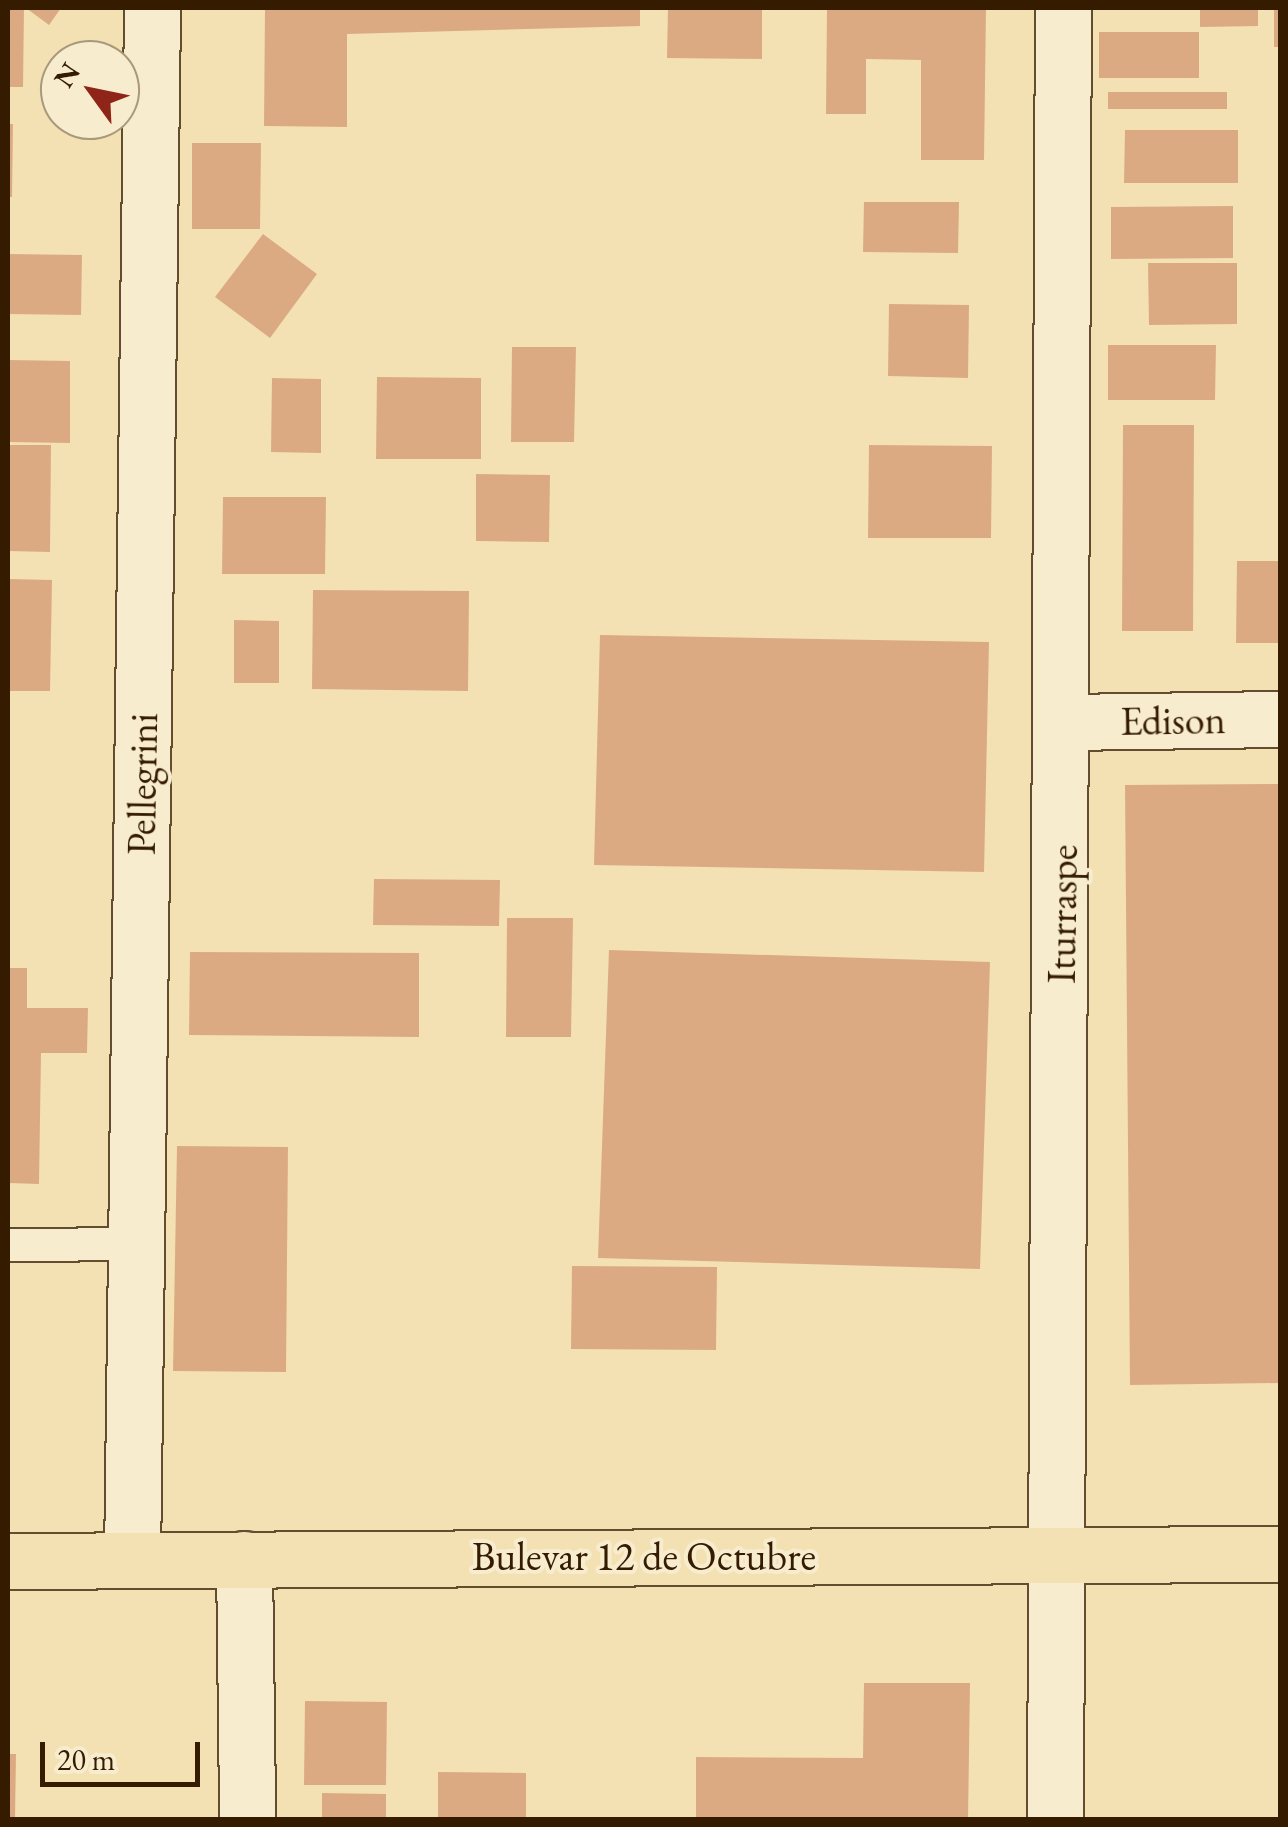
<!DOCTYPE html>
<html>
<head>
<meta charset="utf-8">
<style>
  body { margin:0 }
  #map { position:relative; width:1288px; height:1827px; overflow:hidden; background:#f3e1b3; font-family:"EB Garamond",serif }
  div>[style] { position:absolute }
  .building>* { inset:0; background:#dcaa82 }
  .roads { filter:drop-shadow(2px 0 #644d2e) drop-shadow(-2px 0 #644d2e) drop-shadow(0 2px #644d2e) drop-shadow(0 -2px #644d2e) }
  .service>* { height:32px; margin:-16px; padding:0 16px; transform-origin:16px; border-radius:16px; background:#f7ecce }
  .minor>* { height:55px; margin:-27.5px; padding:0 27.5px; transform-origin:27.5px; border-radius:27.5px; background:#f7ecce }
  .trunk>* { height:55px; margin:-27.5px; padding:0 27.5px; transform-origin:27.5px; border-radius:27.5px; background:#f3e1b3 }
  span { translate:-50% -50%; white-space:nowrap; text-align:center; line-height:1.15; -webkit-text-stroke:8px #f7ecce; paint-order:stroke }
  .street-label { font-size:40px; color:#351c01 }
  .frame { position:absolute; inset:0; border:10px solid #351c01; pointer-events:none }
  .north { position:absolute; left:40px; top:40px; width:100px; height:100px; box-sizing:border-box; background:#f7ecce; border:2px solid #a9997c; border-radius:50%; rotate:303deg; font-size:28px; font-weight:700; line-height:40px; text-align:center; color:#351c01 }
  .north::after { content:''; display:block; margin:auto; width:35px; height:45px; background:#8f2418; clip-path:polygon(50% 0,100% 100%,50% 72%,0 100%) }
  .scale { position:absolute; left:40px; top:1742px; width:160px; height:45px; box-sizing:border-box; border:5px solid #351c01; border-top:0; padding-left:12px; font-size:30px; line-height:35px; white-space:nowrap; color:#351c01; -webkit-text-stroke:8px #f7ecce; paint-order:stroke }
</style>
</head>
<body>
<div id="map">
  <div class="building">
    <i style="clip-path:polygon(8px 8px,24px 8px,23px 87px,8px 87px)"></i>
    <i style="clip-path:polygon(26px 8px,61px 8px,49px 25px)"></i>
    <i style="clip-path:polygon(265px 8px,640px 8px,640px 26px,347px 34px,347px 127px,264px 126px)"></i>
    <i style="clip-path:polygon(668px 8px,762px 8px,762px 59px,667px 58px)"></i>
    <i style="clip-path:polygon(827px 8px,986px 8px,984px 160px,921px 160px,921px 60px,866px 59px,866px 114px,826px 114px)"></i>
    <i style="clip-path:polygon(1200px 8px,1258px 8px,1258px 26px,1200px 27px)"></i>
    <i style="clip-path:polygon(1274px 8px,1280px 8px,1280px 47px,1274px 47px)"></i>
    <i style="clip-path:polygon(1099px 32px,1199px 32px,1199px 78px,1099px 78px)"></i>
    <i style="clip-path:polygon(1108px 92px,1227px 92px,1227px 109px,1108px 109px)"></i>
    <i style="clip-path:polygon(8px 124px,13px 124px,12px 197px,8px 197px)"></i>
    <i style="clip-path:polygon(1125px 130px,1238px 130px,1238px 183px,1124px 183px)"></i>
    <i style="clip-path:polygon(192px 143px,261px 143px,260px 229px,192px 229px)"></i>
    <i style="clip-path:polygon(864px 202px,959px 202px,958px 253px,863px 252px)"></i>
    <i style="clip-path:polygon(1233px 206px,1233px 258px,1111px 259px,1111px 207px)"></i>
    <i style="clip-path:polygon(263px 234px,317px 274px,270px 338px,215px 297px)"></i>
    <i style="clip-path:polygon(8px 254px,82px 255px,81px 315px,8px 314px)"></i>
    <i style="clip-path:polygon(1148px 263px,1237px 263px,1237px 324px,1149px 325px)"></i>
    <i style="clip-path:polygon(889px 304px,969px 305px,968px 378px,888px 376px)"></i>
    <i style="clip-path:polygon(1108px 345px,1216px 345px,1215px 400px,1108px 400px)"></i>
    <i style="clip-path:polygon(512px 347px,576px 347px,574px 442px,511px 442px)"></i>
    <i style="clip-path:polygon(8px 360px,70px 361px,70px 443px,8px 442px)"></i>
    <i style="clip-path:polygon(377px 377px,481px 378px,481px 459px,376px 459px)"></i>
    <i style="clip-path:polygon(272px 378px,321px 379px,321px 453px,271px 452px)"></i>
    <i style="clip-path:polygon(1123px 425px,1194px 425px,1193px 631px,1122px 631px)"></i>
    <i style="clip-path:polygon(8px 445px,51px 445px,50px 552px,8px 551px)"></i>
    <i style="clip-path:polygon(869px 445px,992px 446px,991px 538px,868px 538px)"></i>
    <i style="clip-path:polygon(476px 474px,550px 475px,549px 542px,476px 541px)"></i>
    <i style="clip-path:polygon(223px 497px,326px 497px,325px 574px,222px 574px)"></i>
    <i style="clip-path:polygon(1237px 561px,1280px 561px,1280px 643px,1236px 643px)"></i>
    <i style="clip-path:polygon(8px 579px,52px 580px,50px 691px,8px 691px)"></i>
    <i style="clip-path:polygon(313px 590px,469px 591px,468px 691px,312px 689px)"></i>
    <i style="clip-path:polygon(234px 620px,279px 621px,279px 683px,234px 683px)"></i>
    <i style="clip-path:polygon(600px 635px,989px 642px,984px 872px,594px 865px)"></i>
    <i style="clip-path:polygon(1280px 784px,1280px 1383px,1130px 1385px,1125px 785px)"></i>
    <i style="clip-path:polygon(374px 879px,500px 880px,499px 926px,373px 925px)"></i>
    <i style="clip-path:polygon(507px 918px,573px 918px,571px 1037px,506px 1037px)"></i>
    <i style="clip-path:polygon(609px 950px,990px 962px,980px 1269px,598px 1258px)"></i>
    <i style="clip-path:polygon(190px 952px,419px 953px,419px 1037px,189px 1035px)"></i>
    <i style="clip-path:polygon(8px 968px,27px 968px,27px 1008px,88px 1008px,87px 1053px,41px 1053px,39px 1184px,8px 1183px)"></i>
    <i style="clip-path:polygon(177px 1146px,288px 1147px,286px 1372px,173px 1371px)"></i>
    <i style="clip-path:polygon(572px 1266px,717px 1267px,716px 1350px,571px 1349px)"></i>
    <i style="clip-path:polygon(864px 1683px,970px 1683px,968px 1820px,696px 1820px,696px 1757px,863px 1758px)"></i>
    <i style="clip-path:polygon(305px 1701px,387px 1702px,386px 1785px,304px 1785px)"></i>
    <i style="clip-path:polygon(8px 1754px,16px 1754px,15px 1820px,8px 1820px)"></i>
    <i style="clip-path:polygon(438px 1772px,526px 1773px,526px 1820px,438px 1820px)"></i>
    <i style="clip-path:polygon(322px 1793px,386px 1794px,386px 1820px,322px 1820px)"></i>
  </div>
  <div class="roads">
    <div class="service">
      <i style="left:8px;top:1245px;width:128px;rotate:-0.4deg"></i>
    </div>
    <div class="minor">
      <i style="left:1065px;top:722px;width:215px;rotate:-0.8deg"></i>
      <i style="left:244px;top:1559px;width:261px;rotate:89.3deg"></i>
      <i style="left:132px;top:1560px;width:1552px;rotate:-89.26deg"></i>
      <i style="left:1055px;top:1820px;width:1812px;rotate:-89.75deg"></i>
    </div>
    <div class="trunk">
      <i style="left:8px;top:1561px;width:1272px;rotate:-0.32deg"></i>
    </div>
  </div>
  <div class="street-label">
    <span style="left:1173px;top:720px;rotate:-1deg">Edison</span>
    <span style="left:142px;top:784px;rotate:-89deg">Pellegrini</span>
    <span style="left:1062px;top:914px;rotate:-89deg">Iturraspe</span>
    <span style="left:644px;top:1556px">Bulevar 12 de Octubre</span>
  </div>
  <div class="frame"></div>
  <div class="north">N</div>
  <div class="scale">20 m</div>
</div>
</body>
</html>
